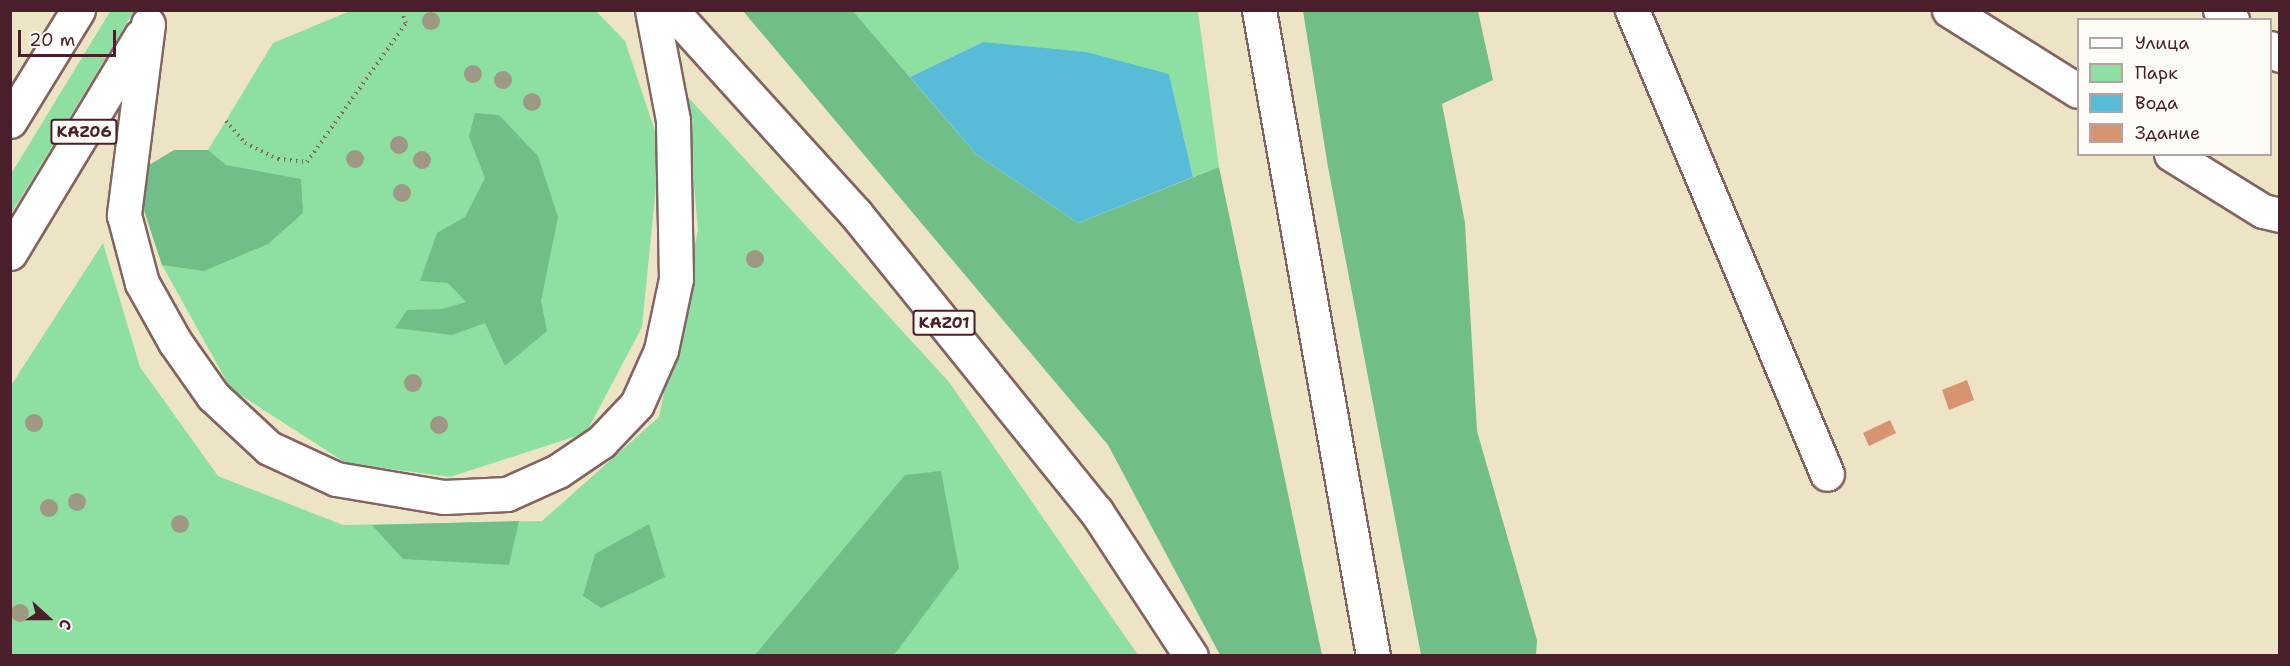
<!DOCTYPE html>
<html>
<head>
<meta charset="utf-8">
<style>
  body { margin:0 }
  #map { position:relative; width:2290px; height:666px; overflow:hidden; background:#ede4c6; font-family:"Shantell Sans",sans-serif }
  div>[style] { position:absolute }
  .green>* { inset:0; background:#8de0a2 }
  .forest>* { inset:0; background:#72be88 }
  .water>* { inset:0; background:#58bbd7 }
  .building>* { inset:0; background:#d89471 }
  .path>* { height:4px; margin-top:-2px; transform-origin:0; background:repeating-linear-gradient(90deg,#836461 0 1.5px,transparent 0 6px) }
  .roads { filter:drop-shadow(2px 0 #836461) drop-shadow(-2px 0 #836461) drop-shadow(0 2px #836461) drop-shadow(0 -2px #836461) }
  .minor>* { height:33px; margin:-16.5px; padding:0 16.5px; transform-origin:16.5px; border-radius:16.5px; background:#fff }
  .highway>* { height:33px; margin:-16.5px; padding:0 16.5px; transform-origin:16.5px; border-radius:16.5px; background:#fff }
  .trees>* { width:18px; height:18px; margin:-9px; border-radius:50%; background:#9e9885 }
  span { translate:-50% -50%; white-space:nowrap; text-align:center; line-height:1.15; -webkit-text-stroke:5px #fdfcf7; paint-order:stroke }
  .shield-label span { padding:2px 4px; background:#fdfcf7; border:2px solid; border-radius:4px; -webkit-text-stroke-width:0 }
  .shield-label { font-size:16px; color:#4a1f2b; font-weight:700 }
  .frame { position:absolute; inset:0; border:12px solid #4a1f2b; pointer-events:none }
  .legend { position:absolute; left:2077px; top:18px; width:195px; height:138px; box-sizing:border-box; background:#fdfcf7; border:2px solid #b5a4a5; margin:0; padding:8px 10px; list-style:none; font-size:18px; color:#4a1f2b }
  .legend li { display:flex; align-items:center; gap:12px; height:30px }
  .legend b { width:30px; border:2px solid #b5a4a5 }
  .north { position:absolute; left:18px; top:588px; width:60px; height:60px; -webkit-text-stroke:4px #fdfcf7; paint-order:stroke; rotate:111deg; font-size:16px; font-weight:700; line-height:24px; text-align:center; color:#4a1f2b }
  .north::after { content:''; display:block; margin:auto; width:21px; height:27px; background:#4a1f2b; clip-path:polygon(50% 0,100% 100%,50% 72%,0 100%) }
  .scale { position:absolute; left:18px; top:30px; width:98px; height:27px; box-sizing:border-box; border:3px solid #4a1f2b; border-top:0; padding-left:8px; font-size:18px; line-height:21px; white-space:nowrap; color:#4a1f2b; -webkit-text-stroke:4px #fdfcf7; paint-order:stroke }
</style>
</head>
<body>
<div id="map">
  <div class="green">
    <i style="clip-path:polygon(111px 10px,134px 11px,11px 214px,11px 174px)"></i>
    <i style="clip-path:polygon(350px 11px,596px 11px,625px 41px,660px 146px,642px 327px,586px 433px,450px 477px,346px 463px,231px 389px,162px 265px,143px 207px,174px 150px,208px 150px,273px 43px)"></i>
    <i style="clip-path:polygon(853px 11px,1198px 11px,1219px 167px,1193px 177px,1169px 74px,983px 42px,910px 77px)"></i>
    <i style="clip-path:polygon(686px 95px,949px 382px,1138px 655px,11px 655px,10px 387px,103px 243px,140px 367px,218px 476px,343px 525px,542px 521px,659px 417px,698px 230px)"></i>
  </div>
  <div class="forest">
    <i style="clip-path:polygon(743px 11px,853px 11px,976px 154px,1078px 223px,1219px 167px,1322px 655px,1220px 655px,1108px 445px)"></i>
    <i style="clip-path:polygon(1303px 11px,1478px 11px,1493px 80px,1442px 104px,1465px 223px,1477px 431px,1537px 640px,1536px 655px,1421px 655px,1328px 167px)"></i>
    <i style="clip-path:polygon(475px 113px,499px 115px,538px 156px,558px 217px,541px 301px,547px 331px,505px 366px,485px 323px,452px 335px,395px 328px,407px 310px,442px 309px,466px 302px,448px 283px,420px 281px,437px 233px,465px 217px,485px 178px,469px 137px)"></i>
    <i style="clip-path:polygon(174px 150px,208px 150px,226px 165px,301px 179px,303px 213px,268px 244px,204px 271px,162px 265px,143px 207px,144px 168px)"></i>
    <i style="clip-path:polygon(941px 471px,959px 568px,894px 655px,755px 655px,905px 475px)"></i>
    <i style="clip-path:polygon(519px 521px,509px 565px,403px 559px,372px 525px)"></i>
    <i style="clip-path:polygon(649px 524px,665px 577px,601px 608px,583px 596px,595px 554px)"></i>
  </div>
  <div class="water">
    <i style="clip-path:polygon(983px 42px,1086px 52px,1169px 74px,1193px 177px,1078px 223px,976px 154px,910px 77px)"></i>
  </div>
  <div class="building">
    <i style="clip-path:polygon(1967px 380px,1974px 400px,1949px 410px,1942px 390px)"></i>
    <i style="clip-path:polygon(1890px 420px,1896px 433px,1869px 446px,1863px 433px)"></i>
  </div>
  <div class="path">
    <i style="left:226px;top:121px;width:29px;rotate:49deg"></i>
    <i style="left:245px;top:143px;width:37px;rotate:26deg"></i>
    <i style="left:278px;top:159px;width:29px;rotate:6deg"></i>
    <i style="left:307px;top:162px;width:171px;rotate:-54.5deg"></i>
    <i style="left:406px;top:23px;width:14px;rotate:-111deg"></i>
  </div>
  <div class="roads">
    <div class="minor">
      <i style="left:1632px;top:10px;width:503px;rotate:67.2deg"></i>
      <i style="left:1949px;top:10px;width:152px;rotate:32.1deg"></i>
      <i style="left:2220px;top:10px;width:16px;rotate:40deg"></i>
      <i style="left:2270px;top:48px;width:12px;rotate:35deg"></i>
      <i style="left:2171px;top:154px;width:108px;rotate:31.8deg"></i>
      <i style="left:2263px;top:211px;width:17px;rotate:13deg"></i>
    </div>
    <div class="highway">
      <i style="left:671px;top:10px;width:275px;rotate:47.8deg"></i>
      <i style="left:856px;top:214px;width:382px;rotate:51.1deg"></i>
      <i style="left:1096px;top:511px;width:173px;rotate:56.8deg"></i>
      <i style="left:1259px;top:10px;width:656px;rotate:79.99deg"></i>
      <i style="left:148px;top:24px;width:193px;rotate:97.2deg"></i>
      <i style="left:124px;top:215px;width:70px;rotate:75.2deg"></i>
      <i style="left:142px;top:283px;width:68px;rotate:60.8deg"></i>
      <i style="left:175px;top:342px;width:66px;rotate:54.9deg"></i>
      <i style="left:213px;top:396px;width:76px;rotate:42.9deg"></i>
      <i style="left:269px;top:448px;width:74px;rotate:24.8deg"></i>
      <i style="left:336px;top:479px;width:109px;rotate:9.5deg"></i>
      <i style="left:444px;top:497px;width:63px;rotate:-2.7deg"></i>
      <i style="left:507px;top:494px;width:56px;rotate:-24.3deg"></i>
      <i style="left:558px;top:471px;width:52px;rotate:-34deg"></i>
      <i style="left:601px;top:442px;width:52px;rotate:-46.5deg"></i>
      <i style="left:637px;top:404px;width:59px;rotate:-66deg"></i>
      <i style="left:661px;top:350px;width:73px;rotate:-78.1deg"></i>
      <i style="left:676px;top:279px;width:159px;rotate:-91.1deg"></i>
      <i style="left:673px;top:120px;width:112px;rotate:-100.8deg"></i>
      <i style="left:10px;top:121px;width:130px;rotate:-58.5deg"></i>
      <i style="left:10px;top:253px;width:253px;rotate:-58.9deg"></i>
    </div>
  </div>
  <div class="trees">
    <i style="left:431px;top:21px"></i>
    <i style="left:473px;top:74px"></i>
    <i style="left:503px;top:80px"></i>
    <i style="left:532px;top:102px"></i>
    <i style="left:399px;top:145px"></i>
    <i style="left:355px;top:159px"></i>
    <i style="left:422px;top:160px"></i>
    <i style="left:402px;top:193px"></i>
    <i style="left:755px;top:259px"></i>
    <i style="left:413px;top:383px"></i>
    <i style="left:34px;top:423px"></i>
    <i style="left:439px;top:425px"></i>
    <i style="left:77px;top:502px"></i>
    <i style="left:49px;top:508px"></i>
    <i style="left:180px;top:524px"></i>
    <i style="left:20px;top:613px"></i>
  </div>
  <div class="shield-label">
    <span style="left:84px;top:132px">KАZ06</span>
    <span style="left:944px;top:323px">KАZ01</span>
  </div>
  <div class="frame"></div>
  <ul class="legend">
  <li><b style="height:8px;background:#fff"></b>Улица</li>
  <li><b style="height:16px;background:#8de0a2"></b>Парк</li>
  <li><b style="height:16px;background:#58bbd7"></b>Вода</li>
  <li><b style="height:16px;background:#d89471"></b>Здание</li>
  </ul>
  <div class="north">С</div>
  <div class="scale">20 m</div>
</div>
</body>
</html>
